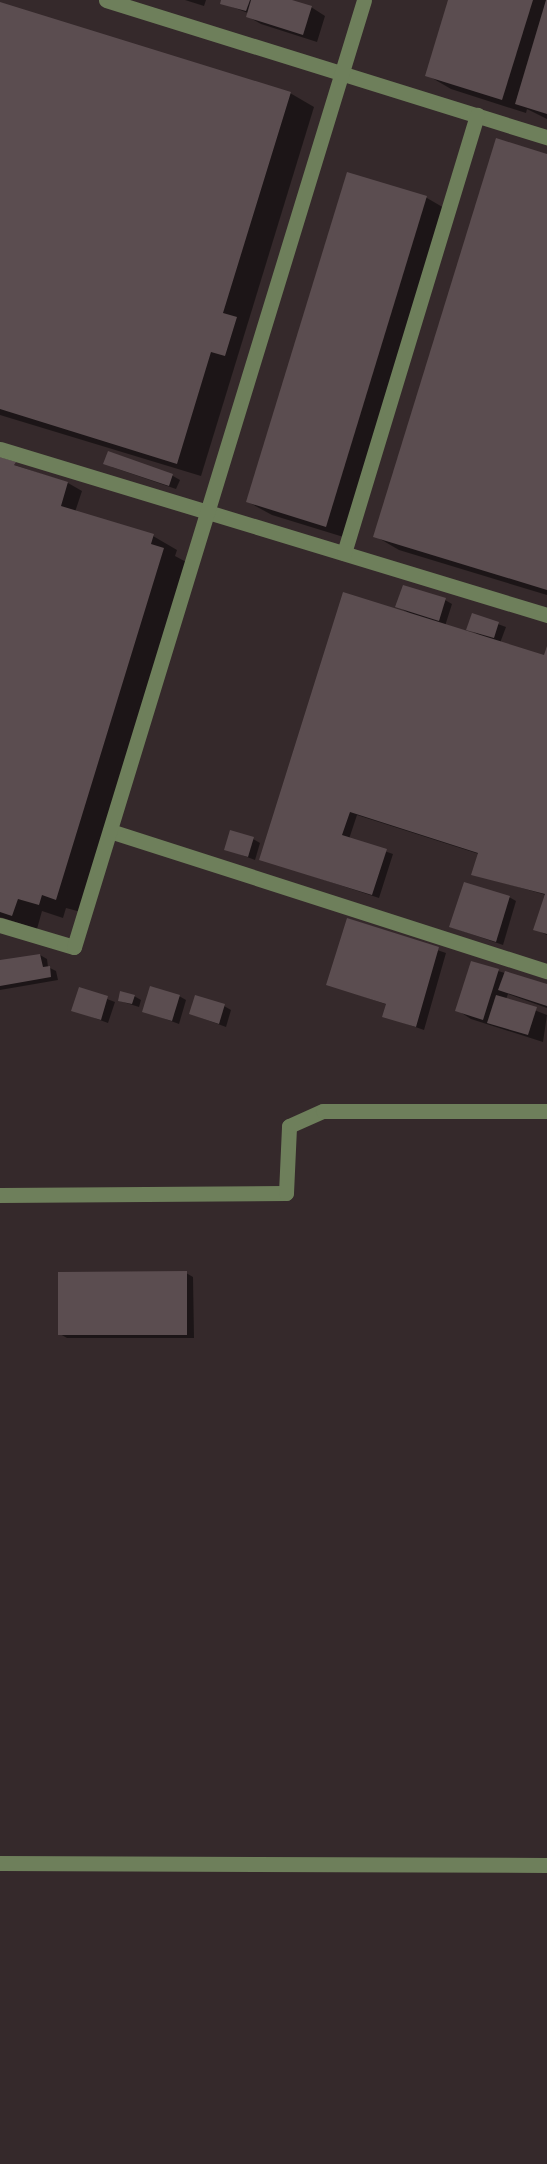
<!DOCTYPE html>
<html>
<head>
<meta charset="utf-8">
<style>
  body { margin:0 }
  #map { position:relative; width:547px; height:2164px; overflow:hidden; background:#35292b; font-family:Lora,serif }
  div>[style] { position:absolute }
  .shadow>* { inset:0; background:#0007 }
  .building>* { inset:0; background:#5b4d50 }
  .minor>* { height:15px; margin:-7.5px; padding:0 7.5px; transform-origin:7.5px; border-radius:7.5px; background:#6e7f5b }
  span { translate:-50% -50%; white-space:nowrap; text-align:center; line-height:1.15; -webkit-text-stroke:4.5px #191314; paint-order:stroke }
</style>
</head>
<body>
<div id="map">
  <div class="shadow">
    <i style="clip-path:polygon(185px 0,206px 0,204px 6px)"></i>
    <i style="clip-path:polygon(223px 0,287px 0,311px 7px,325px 16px,317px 42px,261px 24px,247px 16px,248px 13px,222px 3px)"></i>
    <i style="clip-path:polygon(450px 0,547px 0,547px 119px,527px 109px,526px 113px,451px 89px,427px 75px)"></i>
    <i style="clip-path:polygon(0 4px,290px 93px,314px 107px,201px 476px,0 415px)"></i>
    <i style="clip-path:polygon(547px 156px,547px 595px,399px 550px,375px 536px)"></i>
    <i style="clip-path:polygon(348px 174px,427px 198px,451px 212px,350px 539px,272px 515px,248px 502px)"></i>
    <i style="clip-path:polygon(109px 453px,173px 476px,180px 480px,176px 489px,112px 467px)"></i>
    <i style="clip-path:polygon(0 460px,68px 483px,82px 491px,75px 512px,153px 536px,177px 550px,175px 556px,188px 563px,81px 912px,66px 908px,63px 918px,42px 911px,37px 929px,0 917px)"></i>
    <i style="clip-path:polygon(445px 600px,452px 604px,445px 626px,479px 635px,468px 629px,473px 615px,506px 627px,500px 643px,545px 657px,547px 649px,547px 935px,535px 929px,546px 895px,473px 874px,479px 854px,357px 815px,349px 839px,393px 854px,379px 898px,261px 859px,409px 613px,397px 606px)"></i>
    <i style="clip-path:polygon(253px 839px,260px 843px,255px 860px,226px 849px)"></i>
    <i style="clip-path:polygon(509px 897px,516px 901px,503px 945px,451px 927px)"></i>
    <i style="clip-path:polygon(348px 920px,446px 953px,424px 1030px,384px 1016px,388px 1005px,328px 984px)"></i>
    <i style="clip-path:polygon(40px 955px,47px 959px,48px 967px,56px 971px,58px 980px,0 990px,0 962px)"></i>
    <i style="clip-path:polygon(498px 971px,547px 985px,547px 1008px,508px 994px,506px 999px,547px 1015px,543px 1042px,471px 1019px,457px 1010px)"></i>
    <i style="clip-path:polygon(80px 989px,115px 1002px,108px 1023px,73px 1010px)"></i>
    <i style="clip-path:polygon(134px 996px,141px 1000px,139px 1007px,120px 1001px)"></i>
    <i style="clip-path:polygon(179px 996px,186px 1000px,179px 1024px,144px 1011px)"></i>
    <i style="clip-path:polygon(224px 1006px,231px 1010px,226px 1027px,191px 1014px)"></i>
    <i style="clip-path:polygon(186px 1273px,193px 1277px,194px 1338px,67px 1338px,60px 1334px)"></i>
  </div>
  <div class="building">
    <i style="clip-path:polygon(221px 0,250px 0,246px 11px,220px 4px)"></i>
    <i style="clip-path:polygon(251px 0,292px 0,312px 6px,303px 35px,246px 17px)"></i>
    <i style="clip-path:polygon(448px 0,533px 0,502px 100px,425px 76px)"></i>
    <i style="clip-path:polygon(546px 0,547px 0,547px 114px,515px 104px)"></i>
    <i style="clip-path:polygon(0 2px,291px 92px,223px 313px,237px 317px,225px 356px,211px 352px,177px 464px,0 409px)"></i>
    <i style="clip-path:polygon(496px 138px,547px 154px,547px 590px,373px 537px)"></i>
    <i style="clip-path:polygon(347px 172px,427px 196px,326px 527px,246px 502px)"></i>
    <i style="clip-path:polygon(108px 451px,173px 474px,169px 486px,103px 464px)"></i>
    <i style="clip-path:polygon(0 457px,16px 462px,14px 465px,68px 482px,61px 506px,154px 534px,151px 544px,164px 548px,56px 900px,42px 895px,39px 905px,18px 899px,12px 916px,0 912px)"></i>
    <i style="clip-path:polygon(403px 585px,446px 598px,439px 621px,395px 607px)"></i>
    <i style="clip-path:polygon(343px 592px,544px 655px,547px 646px,547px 934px,533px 930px,545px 894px,471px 875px,478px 853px,350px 812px,342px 835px,387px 849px,372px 895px,259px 860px)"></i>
    <i style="clip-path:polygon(472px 613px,499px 622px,494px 638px,466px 630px)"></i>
    <i style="clip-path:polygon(230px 830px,254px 837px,248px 857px,224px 850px)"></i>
    <i style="clip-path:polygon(464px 882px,510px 896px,496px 942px,449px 927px)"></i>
    <i style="clip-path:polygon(347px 918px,439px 947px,416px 1027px,382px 1017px,386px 1004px,326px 985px)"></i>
    <i style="clip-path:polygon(40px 954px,43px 967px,50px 966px,51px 977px,0 986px,0 960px)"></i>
    <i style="clip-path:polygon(471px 961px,499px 969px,483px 1020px,455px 1011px)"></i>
    <i style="clip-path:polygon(505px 971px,547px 984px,547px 1006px,498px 990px)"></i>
    <i style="clip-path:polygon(150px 986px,180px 995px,172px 1021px,142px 1012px)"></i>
    <i style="clip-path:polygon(79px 987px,108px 996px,101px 1020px,71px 1011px)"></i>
    <i style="clip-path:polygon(120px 991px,135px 995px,132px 1004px,118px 1001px)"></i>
    <i style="clip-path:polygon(195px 995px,225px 1004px,219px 1024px,189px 1014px)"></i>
    <i style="clip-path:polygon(496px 995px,537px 1007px,528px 1035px,487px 1023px)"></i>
    <i style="clip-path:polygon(187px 1271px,187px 1335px,58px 1335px,58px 1272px)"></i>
  </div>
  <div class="minor">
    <i style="left:106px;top:0;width:462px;rotate:17.3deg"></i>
    <i style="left:0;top:449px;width:572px;rotate:16.88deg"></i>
    <i style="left:344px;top:553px;width:458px;rotate:-73.1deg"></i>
    <i style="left:110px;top:831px;width:459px;rotate:17.8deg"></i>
    <i style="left:0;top:925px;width:77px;rotate:16.6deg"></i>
    <i style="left:74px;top:947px;width:990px;rotate:-72.97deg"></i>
    <i style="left:0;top:1195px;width:286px;rotate:-0.4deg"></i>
    <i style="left:286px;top:1193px;width:67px;rotate:-87.4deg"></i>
    <i style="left:289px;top:1126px;width:37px;rotate:-24deg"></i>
    <i style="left:323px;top:1111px;width:224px"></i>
    <i style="left:0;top:1863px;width:547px;rotate:0.21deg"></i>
  </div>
</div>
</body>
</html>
